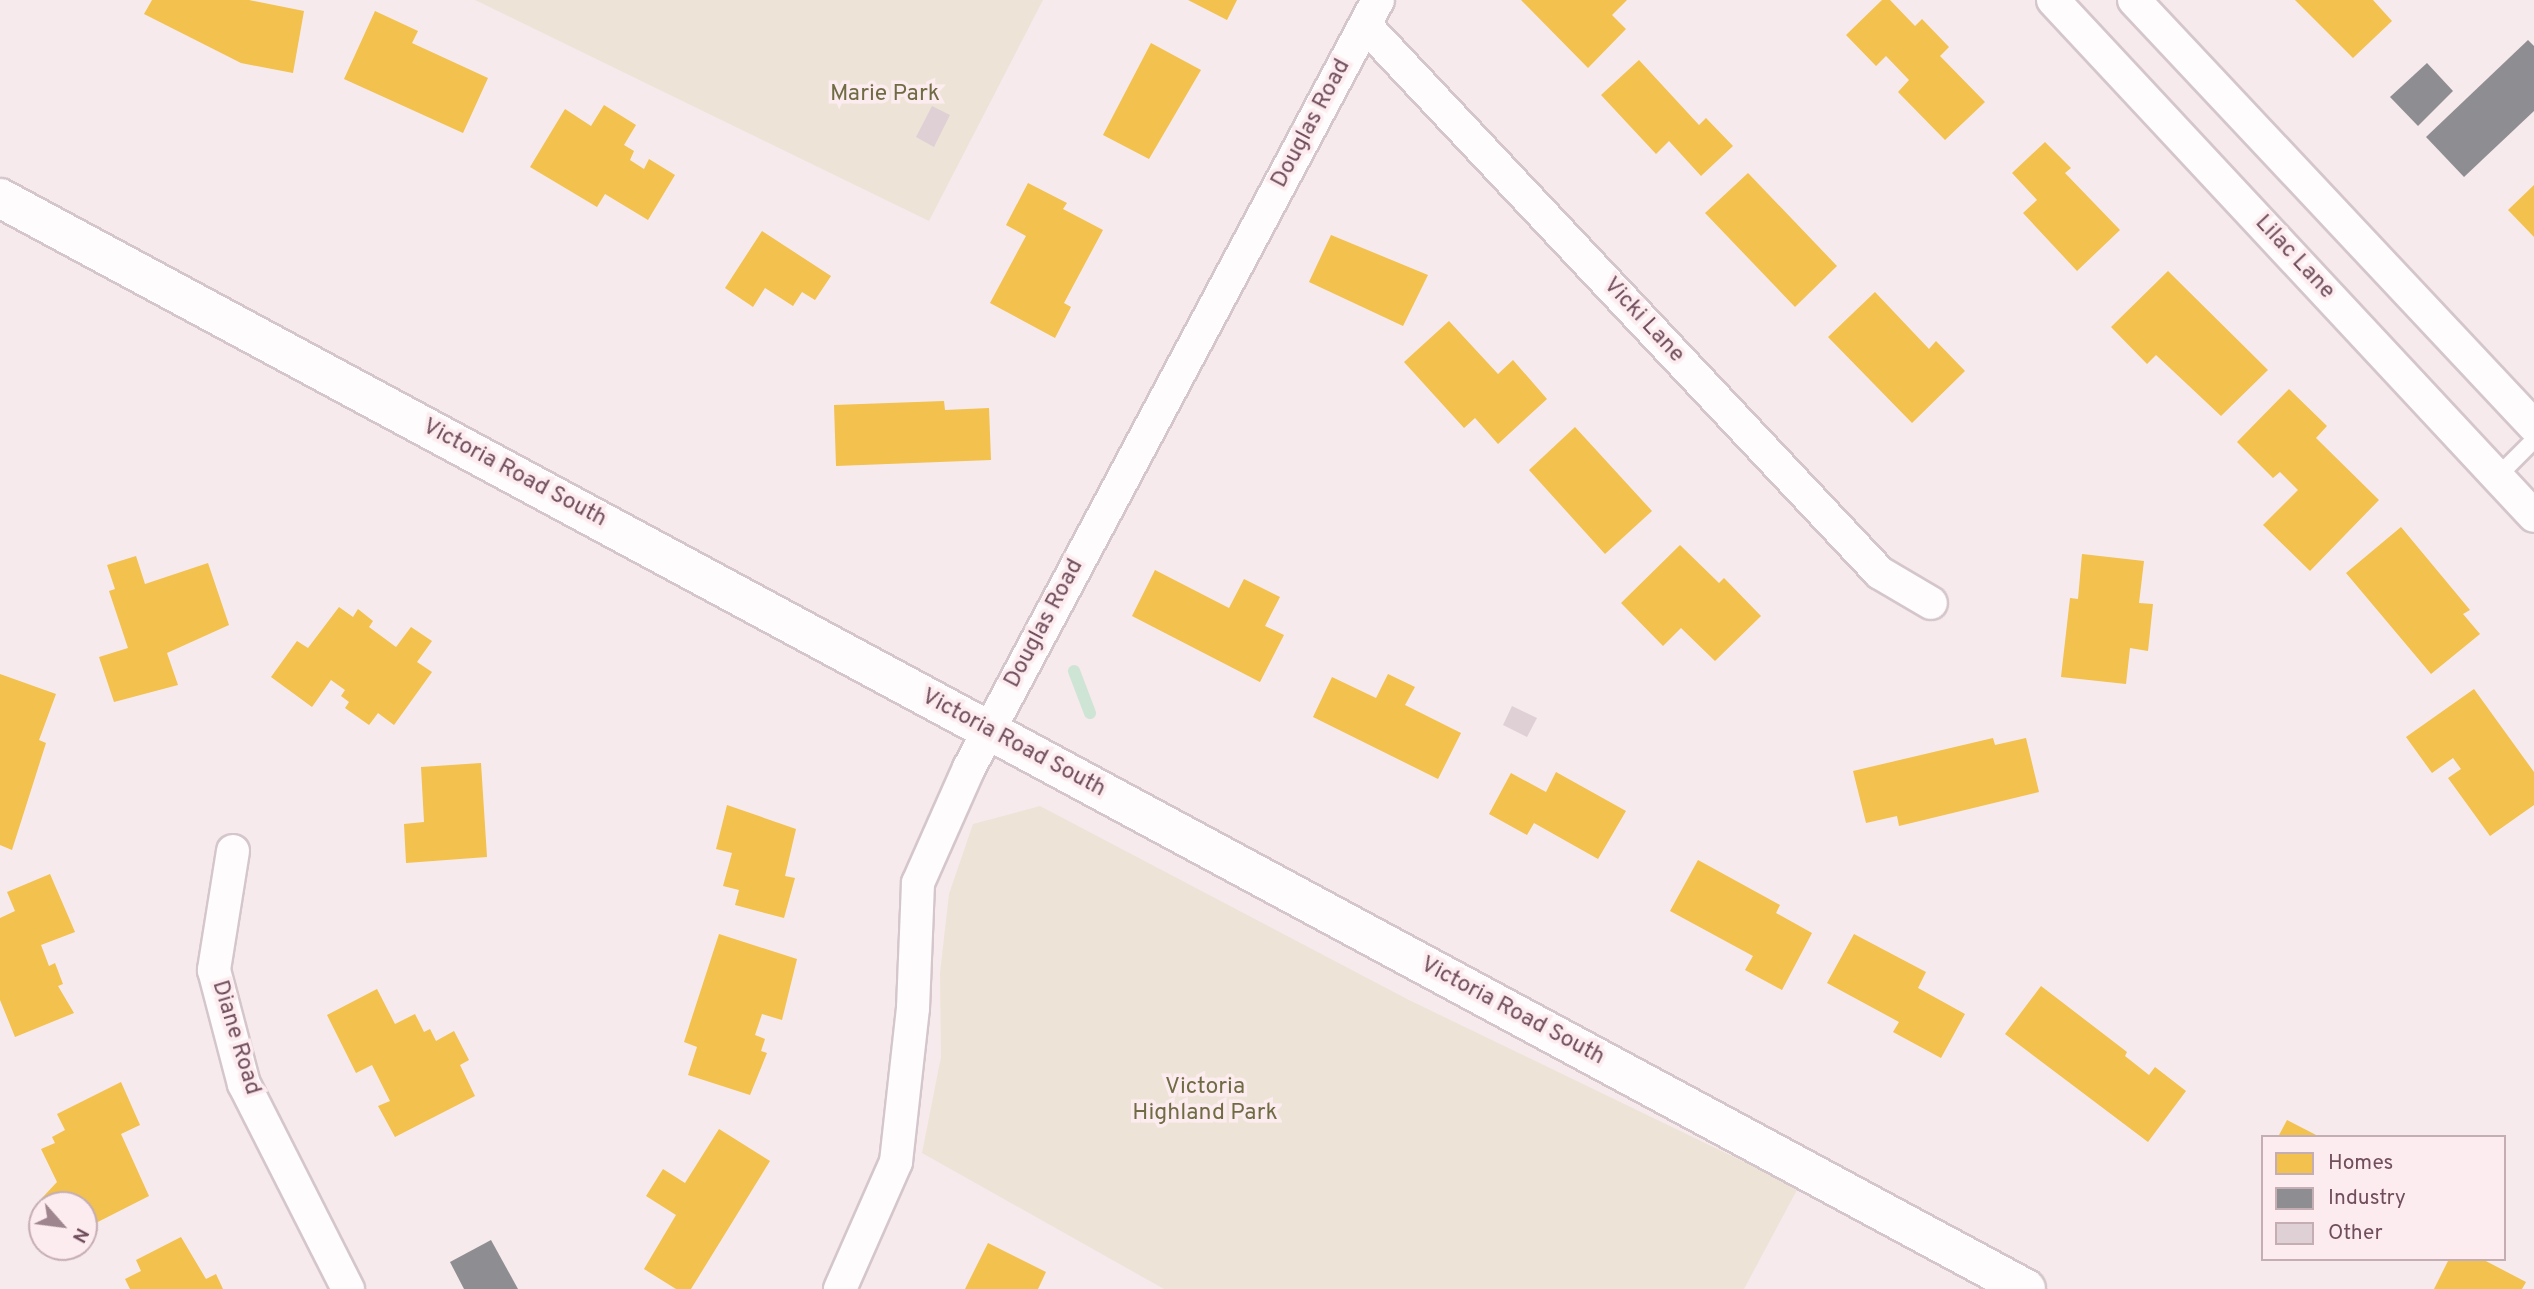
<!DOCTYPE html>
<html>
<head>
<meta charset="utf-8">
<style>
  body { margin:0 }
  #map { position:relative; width:2534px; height:1289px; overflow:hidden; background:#f6eaec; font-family:Overpass,sans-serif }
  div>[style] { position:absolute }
  .green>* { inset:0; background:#ede4d7 }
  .homes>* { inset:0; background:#f2c14e }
  .industry>* { inset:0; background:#8d8d92 }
  .stream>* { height:12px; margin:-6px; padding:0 6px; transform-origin:6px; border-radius:6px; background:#cee4d4 }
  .building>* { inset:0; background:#dfd0d5 }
  .roads { filter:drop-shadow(2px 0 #d4c6cb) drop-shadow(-2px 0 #d4c6cb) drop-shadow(0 2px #d4c6cb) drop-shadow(0 -2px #d4c6cb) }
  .lane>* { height:16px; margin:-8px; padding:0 8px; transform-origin:8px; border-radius:8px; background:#fefcfc }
  .street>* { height:32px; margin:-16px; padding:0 16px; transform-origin:16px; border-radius:16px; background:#fefcfc }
  .secondary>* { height:38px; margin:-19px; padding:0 19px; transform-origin:19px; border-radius:19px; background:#fefcfc }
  span { translate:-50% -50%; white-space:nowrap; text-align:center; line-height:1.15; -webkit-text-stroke:7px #fdecef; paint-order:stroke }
  .park-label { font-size:23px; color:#6f6c44 }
  .street-label { font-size:23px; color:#704e5c }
  .legend { position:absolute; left:2261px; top:1135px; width:245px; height:126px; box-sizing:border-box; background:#fdecef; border:2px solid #c5adb4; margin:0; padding:9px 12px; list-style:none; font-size:21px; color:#704e5c }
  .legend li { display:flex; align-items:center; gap:14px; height:35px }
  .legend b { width:35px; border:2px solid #c5adb4 }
  .north { position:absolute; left:28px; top:1191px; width:70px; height:70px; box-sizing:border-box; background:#fdecef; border:2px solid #c5adb4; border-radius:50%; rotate:118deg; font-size:19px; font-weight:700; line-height:28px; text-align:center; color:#704e5c }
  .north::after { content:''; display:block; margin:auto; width:24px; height:32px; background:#9f858e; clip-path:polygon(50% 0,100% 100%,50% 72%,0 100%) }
</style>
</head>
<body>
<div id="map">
  <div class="green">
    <i style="clip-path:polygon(475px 0,1043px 0,929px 221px)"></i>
    <i style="clip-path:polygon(1040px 806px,1409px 1000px,1798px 1188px,1744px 1289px,1164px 1289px,922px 1153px,941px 1057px,940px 973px,949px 894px,973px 824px)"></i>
  </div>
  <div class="homes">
    <i style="clip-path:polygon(152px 0,249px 0,304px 11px,293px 73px,241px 63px,144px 14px)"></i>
    <i style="clip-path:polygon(1188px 0,1237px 0,1227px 20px)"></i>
    <i style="clip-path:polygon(1521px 0,1627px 0,1612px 15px,1626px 29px,1588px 68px)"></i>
    <i style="clip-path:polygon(1882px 0,1890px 0,1915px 26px,1922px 19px,1949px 47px,1940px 56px,1985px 102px,1945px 140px,1898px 92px,1909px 80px,1886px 56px,1876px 66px,1846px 35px)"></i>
    <i style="clip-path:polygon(2295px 0,2373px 0,2392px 21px,2353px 58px)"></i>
    <i style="clip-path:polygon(375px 11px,418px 31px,412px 43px,488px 78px,463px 133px,344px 79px)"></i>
    <i style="clip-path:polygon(1151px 43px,1201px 70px,1149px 159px,1103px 135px)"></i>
    <i style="clip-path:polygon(1639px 60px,1699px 125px,1706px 118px,1733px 146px,1701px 176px,1669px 141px,1656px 154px,1601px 95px)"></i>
    <i style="clip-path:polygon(604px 105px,636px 125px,624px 145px,634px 151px,630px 160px,644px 169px,649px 159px,675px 175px,648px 220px,605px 194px,597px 207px,530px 167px,565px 109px,591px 126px)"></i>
    <i style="clip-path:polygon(2045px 142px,2071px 168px,2065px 173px,2120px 230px,2077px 271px,2023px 213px,2037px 200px,2012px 173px)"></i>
    <i style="clip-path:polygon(1748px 173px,1837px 266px,1795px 307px,1705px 213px)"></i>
    <i style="clip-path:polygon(1028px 183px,1067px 203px,1063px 209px,1103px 230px,1064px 303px,1071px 307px,1055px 338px,990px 303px,1026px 236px,1006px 225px)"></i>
    <i style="clip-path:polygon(2534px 185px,2534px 237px,2508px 210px)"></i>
    <i style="clip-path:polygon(762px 231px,831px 276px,815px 300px,802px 292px,793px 306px,765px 288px,753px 307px,725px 288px)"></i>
    <i style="clip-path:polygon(1331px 235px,1428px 275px,1403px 326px,1309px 282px)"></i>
    <i style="clip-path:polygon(2168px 271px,2268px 370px,2221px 416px,2156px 355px,2147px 364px,2111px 327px)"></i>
    <i style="clip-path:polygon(1875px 292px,1929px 349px,1936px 341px,1965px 371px,1912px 423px,1828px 337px)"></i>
    <i style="clip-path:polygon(1449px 321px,1498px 374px,1513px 360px,1547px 399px,1498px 444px,1475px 418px,1464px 428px,1404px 362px)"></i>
    <i style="clip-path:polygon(2289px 389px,2327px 426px,2316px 438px,2379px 500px,2310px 571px,2263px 525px,2298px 490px,2280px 472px,2273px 478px,2237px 442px)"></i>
    <i style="clip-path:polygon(944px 401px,945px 410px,989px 408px,991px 460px,836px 466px,834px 405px)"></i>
    <i style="clip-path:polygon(1575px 427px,1652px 511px,1605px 554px,1529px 470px)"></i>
    <i style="clip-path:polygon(2401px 527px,2470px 610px,2463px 614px,2480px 634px,2431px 674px,2346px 573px)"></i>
    <i style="clip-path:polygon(1680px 545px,1719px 583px,1724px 578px,1761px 616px,1715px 661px,1681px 628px,1663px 646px,1621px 603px)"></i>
    <i style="clip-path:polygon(2082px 554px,2144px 561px,2139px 603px,2153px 604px,2148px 651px,2130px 648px,2126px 684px,2061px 677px,2070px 598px,2078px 599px)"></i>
    <i style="clip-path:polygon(136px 556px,145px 584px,208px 563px,229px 625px,167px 653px,178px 685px,114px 702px,99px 657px,128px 648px,109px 591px,115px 589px,107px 565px)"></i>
    <i style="clip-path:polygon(1155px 570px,1229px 608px,1244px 579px,1280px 597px,1265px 626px,1284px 635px,1260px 682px,1132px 616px)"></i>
    <i style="clip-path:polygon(339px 607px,353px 617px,358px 609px,373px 621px,369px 627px,396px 647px,411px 627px,432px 641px,417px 662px,432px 672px,394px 725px,378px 713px,369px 725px,345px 708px,349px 702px,341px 696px,345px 690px,331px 680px,312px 707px,271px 677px,297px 641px,308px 648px)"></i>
    <i style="clip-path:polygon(0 674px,56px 694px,39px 740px,46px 743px,12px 850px,0 845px)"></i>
    <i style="clip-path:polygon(1388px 674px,1415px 687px,1405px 705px,1461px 733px,1438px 779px,1313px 717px,1332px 677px,1376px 698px)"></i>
    <i style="clip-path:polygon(2474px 689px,2534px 772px,2534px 805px,2490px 836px,2448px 778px,2461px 769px,2453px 758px,2432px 773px,2406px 737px)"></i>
    <i style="clip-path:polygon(1993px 738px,1995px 745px,2026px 738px,2039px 792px,1899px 826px,1897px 816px,1866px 823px,1853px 771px)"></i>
    <i style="clip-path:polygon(481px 763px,487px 857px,406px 863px,404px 824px,424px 822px,421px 767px)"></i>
    <i style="clip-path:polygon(1556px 772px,1626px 811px,1598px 859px,1534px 823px,1527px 835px,1489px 814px,1511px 773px,1546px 792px)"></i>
    <i style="clip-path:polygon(727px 805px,796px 829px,785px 876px,795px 878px,784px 918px,735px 905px,739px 890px,723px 886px,732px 853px,716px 849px)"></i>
    <i style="clip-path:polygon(1698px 860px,1780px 905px,1776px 913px,1812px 933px,1782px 990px,1745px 970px,1753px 956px,1670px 911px)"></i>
    <i style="clip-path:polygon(50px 874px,75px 932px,41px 945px,49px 966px,55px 963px,63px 984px,58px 986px,74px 1013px,15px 1037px,0 1000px,0 918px,15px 911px,7px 892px)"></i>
    <i style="clip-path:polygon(719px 934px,797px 959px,782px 1020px,762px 1014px,755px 1035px,765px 1039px,761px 1051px,767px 1053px,750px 1095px,688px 1075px,697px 1047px,684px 1042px)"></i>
    <i style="clip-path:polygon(1854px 934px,1926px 972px,1918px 988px,1965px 1014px,1941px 1058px,1893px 1032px,1899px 1022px,1827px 983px)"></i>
    <i style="clip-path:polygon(2041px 986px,2127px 1052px,2125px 1056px,2149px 1075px,2155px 1067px,2186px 1091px,2148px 1142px,2005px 1034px)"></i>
    <i style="clip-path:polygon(377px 989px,395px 1024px,415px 1014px,424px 1032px,430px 1029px,436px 1041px,454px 1031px,469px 1060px,460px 1065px,475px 1096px,395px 1137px,378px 1106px,390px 1101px,372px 1065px,356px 1073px,327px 1015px)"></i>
    <i style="clip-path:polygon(121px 1082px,140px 1125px,121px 1134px,149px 1196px,84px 1229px,84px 1205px,46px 1205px,42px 1198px,57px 1182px,41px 1149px,55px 1143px,52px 1137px,65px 1130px,57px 1114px)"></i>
    <i style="clip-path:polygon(2287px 1120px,2320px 1137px,2278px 1137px)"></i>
    <i style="clip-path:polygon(719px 1129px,770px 1161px,691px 1289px,676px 1289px,644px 1269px,676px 1215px,646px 1196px,663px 1169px,685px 1183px)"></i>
    <i style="clip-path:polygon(181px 1237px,206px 1279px,216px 1274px,223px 1289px,130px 1289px,125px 1279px,141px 1271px,136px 1260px)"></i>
    <i style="clip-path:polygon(988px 1243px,1046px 1272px,1038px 1289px,965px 1289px)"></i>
    <i style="clip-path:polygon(2449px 1259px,2482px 1259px,2526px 1282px,2522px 1289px,2434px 1289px)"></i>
  </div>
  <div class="industry">
    <i style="clip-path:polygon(2528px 40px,2534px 46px,2534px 111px,2464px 177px,2426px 137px)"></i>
    <i style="clip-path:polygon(2427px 63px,2453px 91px,2418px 126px,2390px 97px)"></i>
    <i style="clip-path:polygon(491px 1240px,518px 1289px,464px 1289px,450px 1262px)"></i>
  </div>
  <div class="stream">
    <i style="left:1074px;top:671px;width:45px;rotate:69.1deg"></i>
  </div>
  <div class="building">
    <i style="clip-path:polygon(932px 106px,950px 115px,934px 147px,916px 137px)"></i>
    <i style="clip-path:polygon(1512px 706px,1537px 718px,1527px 737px,1503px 725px)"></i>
  </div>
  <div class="roads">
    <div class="lane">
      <i style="left:2498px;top:476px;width:51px;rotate:-45deg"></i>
    </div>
    <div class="street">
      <i style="left:2053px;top:0;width:705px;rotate:47.01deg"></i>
      <i style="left:2134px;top:0;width:584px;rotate:46.8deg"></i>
      <i style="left:1365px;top:25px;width:752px;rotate:46.78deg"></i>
      <i style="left:1880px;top:573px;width:59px;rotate:30.5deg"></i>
      <i style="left:233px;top:851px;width:121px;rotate:99.1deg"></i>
      <i style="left:214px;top:970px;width:118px;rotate:75.3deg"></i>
      <i style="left:244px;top:1084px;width:230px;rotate:63.1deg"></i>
      <i style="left:840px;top:1289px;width:139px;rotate:-66.2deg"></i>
      <i style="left:896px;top:1162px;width:155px;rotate:-83.7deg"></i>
      <i style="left:913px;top:1008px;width:125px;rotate:-87.7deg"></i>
      <i style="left:918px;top:883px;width:126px;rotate:-66.1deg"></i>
      <i style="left:969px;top:768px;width:870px;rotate:-61.96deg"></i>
    </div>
    <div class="secondary">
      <i style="left:0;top:198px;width:2301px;rotate:28.3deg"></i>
    </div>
  </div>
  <div class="park-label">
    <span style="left:885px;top:95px">Marie Park</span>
    <span style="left:1205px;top:1101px">Victoria<br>Highland Park</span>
  </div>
  <div class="street-label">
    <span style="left:1312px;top:124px;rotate:-62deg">Douglas Road</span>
    <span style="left:2294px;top:258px;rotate:47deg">Lilac Lane</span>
    <span style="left:1643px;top:321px;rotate:47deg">Vicki Lane</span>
    <span style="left:514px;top:474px;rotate:28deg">Victoria Road South</span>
    <span style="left:1045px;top:624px;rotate:-62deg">Douglas Road</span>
    <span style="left:1013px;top:744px;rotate:28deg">Victoria Road South</span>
    <span style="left:1512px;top:1012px;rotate:28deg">Victoria Road South</span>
    <span style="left:235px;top:1038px;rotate:73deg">Diane Road</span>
  </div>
  <ul class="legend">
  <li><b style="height:19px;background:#f2c14e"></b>Homes</li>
  <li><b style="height:19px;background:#8d8d92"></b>Industry</li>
  <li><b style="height:19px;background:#dfd0d5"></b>Other</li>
  </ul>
  <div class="north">N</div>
</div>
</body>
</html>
